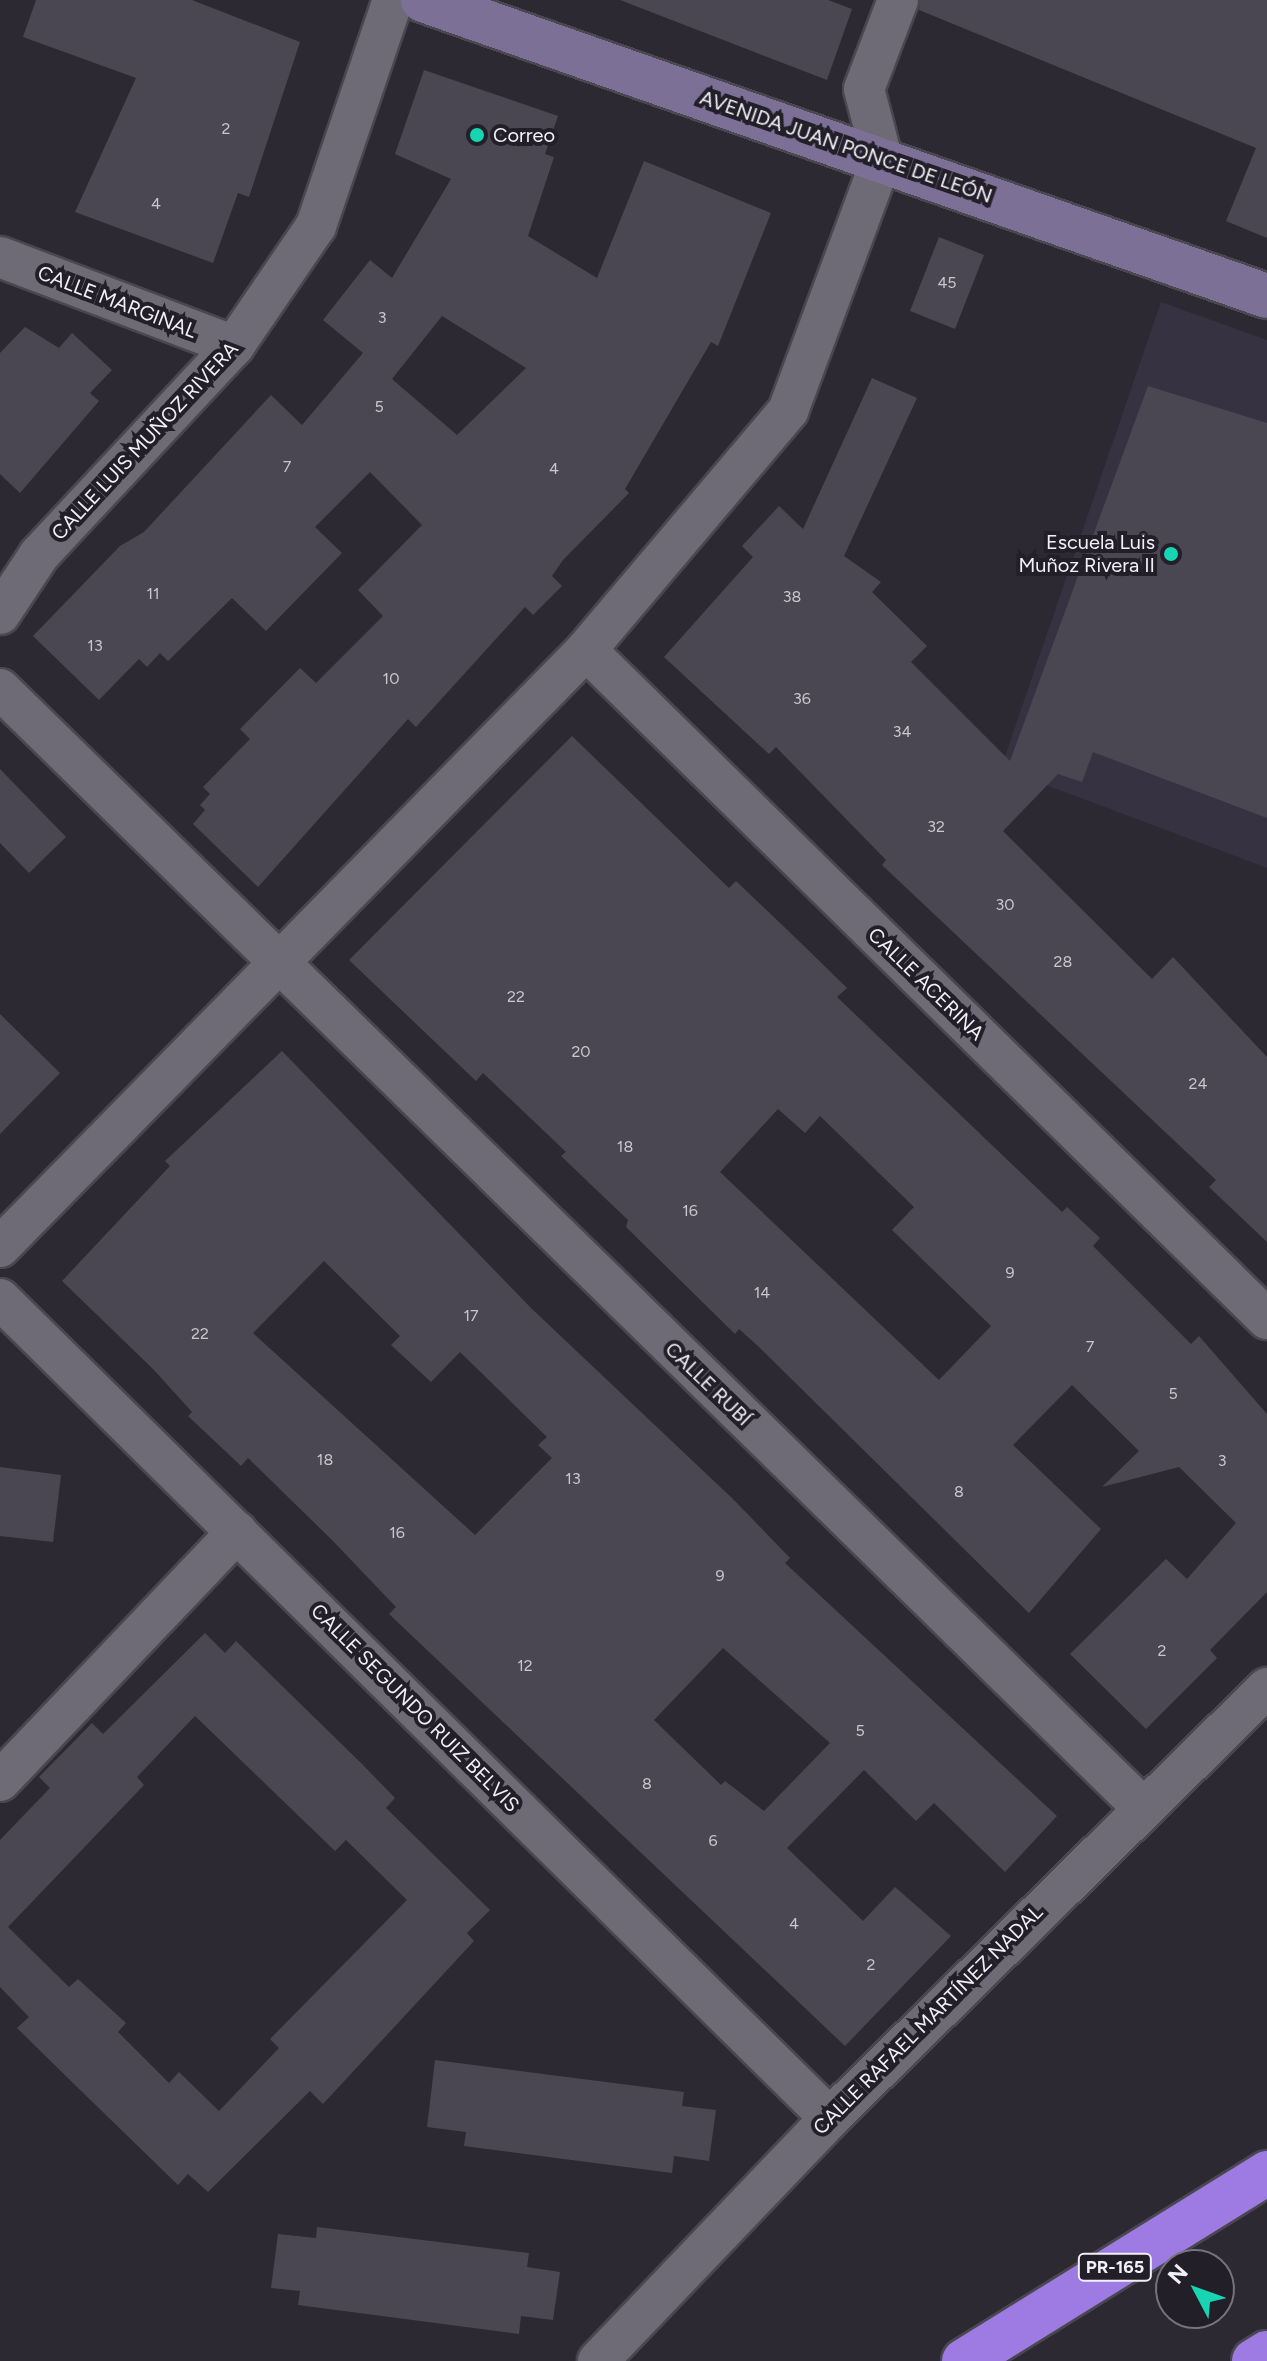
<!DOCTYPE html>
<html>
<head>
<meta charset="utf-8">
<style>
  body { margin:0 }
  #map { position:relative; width:1267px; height:2361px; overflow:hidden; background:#2c2933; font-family:Figtree,sans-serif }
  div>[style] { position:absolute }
  .built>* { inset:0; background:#373242 }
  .building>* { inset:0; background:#4a4753 }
  .roads { filter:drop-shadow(2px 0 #494750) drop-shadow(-2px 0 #494750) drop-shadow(0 2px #494750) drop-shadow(0 -2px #494750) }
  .minor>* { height:40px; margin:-20px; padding:0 20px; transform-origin:20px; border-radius:20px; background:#6e6b77 }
  .secondary>* { height:44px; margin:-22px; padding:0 22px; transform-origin:22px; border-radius:22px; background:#7c7097 }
  .motorway>* { height:44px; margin:-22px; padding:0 22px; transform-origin:22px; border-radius:22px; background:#9e7be3 }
  .dots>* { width:22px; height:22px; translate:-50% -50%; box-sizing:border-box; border:4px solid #221f29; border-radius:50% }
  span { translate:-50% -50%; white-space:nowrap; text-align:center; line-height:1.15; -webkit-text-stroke:8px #221f29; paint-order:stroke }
  .number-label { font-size:16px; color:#c8c6ce }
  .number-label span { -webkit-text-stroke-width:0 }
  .shield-label span { padding:2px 6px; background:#221f29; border:2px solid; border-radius:6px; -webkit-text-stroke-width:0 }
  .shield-label { font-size:18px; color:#f2f0f7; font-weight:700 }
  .poi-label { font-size:20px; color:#f2f0f7 }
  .left { translate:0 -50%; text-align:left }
  .right { translate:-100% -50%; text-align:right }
  .street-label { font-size:20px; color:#f2f0f7 }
  .north { position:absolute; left:1155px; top:2249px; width:80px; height:80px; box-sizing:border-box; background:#221f29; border:2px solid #75737b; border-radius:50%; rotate:311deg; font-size:22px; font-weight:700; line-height:32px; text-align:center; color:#f2f0f7 }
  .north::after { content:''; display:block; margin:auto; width:28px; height:36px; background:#18d5b2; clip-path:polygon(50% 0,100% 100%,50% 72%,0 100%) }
</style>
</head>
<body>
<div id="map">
  <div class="built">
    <i style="clip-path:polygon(1161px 302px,1267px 340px,1267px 868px,1001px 768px)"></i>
  </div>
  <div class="building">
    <i style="clip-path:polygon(36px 0,192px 0,300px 42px,249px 197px,238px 193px,213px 263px,75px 212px,136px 78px,23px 37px)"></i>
    <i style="clip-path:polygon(620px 0,828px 0,852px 9px,827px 80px)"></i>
    <i style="clip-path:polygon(920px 0,1267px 0,1267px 238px,1226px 221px,1256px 148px,919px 10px)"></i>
    <i style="clip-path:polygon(evenodd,424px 70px,558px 116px,545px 154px,554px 157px,528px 236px,597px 278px,644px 161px,771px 213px,718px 346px,711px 342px,625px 489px,629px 493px,563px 560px,552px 576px,562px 586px,533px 615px,525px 607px,416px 727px,408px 719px,258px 887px,193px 824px,205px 810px,200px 805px,210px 794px,203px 787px,250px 739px,240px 729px,300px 668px,316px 683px,383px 616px,358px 590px,422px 525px,370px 472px,315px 527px,342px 553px,266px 631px,232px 598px,168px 661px,160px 653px,147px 667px,139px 659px,99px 700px,33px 636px,120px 546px,144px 532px,271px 395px,302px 425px,363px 353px,323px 320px,370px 260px,392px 278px,451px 179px,395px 154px,424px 70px,442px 316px,526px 368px,457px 435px,392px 379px,442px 316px)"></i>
    <i style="clip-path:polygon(939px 237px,984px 255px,955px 329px,910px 311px)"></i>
    <i style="clip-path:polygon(25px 327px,59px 348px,72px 333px,112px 370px,90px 393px,99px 401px,20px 493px,0 474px,0 353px)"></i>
    <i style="clip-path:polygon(872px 378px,917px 398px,844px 556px,881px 582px,872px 592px,927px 646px,911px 662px,1010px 761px,1148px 386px,1267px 423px,1267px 818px,1093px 752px,1082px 782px,1058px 774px,1003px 831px,1152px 979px,1173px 957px,1267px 1057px,1267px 1242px,1209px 1187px,1216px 1180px,882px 865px,886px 860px,776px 747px,769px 754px,664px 657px,753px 557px,742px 546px,779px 506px,803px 529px)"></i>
    <i style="clip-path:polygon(evenodd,572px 736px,729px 888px,736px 881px,803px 945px,847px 988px,837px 997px,1062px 1212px,1067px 1207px,1100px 1238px,1093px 1246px,1191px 1344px,1199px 1336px,1267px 1414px,1267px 1592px,1210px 1650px,1217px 1658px,1146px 1729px,1070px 1654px,1166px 1559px,1187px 1579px,1236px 1523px,1179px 1467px,1102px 1487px,1139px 1451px,1072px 1385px,1013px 1445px,1101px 1529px,1029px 1613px,759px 1347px,739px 1329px,735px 1334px,626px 1227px,628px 1220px,561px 1156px,566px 1152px,483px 1073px,476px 1081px,349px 960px,572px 736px,778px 1109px,805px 1133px,820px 1116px,914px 1207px,892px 1230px,991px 1326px,939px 1380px,720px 1172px,778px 1109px)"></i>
    <i style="clip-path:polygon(0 769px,66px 837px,29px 873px,0 843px)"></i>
    <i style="clip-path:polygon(0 1014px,60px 1073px,0 1134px)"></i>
    <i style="clip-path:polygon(evenodd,282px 1051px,531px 1308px,734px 1500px,790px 1558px,785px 1563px,1057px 1816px,1005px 1872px,934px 1803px,916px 1821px,864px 1770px,787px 1848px,863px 1921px,895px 1887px,951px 1936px,845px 2046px,389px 1614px,396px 1607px,333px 1541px,248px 1458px,241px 1466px,188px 1416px,192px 1412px,153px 1369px,62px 1281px,170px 1166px,165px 1161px,282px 1051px,324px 1261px,400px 1336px,391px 1345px,431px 1382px,460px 1352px,547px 1437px,538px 1445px,552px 1458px,475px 1535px,253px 1333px,324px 1261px,282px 1051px,723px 1648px,830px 1743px,764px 1811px,725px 1781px,721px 1785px,654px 1720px,723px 1648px)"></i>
    <i style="clip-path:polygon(0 1467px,61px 1475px,53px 1542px,0 1536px)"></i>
    <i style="clip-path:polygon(evenodd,205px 1633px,225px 1653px,236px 1641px,362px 1764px,395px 1798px,386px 1808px,490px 1910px,467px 1933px,474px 1941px,323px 2104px,310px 2091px,208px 2192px,188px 2174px,178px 2185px,74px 2084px,17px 2028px,29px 2017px,0 1987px,0 1840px,50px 1788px,39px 1777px,92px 1723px,103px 1734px,205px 1633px,195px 1716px,335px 1851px,346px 1840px,407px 1900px,270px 2039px,279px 2048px,219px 2111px,179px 2072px,169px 2083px,118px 2032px,126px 2023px,78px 1979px,69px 1987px,8px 1927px,144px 1785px,137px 1777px,195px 1716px)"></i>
    <i style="clip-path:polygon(435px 2060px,684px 2092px,682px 2106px,716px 2110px,709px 2161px,674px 2156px,672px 2173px,464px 2146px,466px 2132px,427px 2127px)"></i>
    <i style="clip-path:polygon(317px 2227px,529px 2253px,527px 2267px,560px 2272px,553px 2320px,521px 2316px,519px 2334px,298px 2305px,300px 2291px,271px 2288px,278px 2234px,316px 2238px)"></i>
  </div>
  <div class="roads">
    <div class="minor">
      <i style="left:0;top:257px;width:250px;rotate:20.8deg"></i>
      <i style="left:0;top:614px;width:71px;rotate:-56.5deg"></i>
      <i style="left:39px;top:555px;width:286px;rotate:-47deg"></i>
      <i style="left:234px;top:346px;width:145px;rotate:-55.7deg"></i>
      <i style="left:316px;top:226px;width:239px;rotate:-71.2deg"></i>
      <i style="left:586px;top:650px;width:955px;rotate:44.49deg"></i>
      <i style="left:0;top:689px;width:1597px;rotate:44.39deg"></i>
      <i style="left:0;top:1247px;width:837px;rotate:-45.53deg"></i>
      <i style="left:586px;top:650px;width:313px;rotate:-49.8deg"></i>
      <i style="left:788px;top:411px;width:270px;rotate:-69.6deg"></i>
      <i style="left:882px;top:158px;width:71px;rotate:-104.6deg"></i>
      <i style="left:864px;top:89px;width:95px;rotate:-69.1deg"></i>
      <i style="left:0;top:1299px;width:1166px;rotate:44.62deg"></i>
      <i style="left:0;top:1781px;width:344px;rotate:-46.4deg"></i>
      <i style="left:598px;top:2361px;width:336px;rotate:-46.3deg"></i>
      <i style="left:830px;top:2118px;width:613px;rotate:-44.54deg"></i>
    </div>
    <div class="secondary">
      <i style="left:423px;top:0;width:894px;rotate:19.33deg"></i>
    </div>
    <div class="motorway">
      <i style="left:964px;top:2361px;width:357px;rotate:-31.8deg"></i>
      <i style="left:1254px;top:2361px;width:15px;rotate:-32deg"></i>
    </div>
  </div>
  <div class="dots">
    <i style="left:477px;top:135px;background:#18d5b2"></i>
    <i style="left:1171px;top:554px;background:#18d5b2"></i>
  </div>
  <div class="number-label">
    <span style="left:226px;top:129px">2</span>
    <span style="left:156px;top:204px">4</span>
    <span style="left:947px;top:283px">45</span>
    <span style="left:382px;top:318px">3</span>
    <span style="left:379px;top:407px">5</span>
    <span style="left:287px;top:467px">7</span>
    <span style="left:554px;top:469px">4</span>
    <span style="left:153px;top:594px">11</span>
    <span style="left:792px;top:597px">38</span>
    <span style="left:95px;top:646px">13</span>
    <span style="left:391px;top:679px">10</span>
    <span style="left:802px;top:699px">36</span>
    <span style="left:902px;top:732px">34</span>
    <span style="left:936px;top:827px">32</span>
    <span style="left:1005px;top:905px">30</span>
    <span style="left:1063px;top:962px">28</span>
    <span style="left:516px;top:997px">22</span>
    <span style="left:581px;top:1052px">20</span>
    <span style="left:1198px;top:1084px">24</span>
    <span style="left:625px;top:1147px">18</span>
    <span style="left:690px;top:1211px">16</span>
    <span style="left:1010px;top:1273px">9</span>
    <span style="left:762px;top:1293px">14</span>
    <span style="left:471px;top:1316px">17</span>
    <span style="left:200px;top:1334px">22</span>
    <span style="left:1090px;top:1347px">7</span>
    <span style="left:1173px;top:1394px">5</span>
    <span style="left:325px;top:1460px">18</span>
    <span style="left:1222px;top:1461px">3</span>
    <span style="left:573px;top:1479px">13</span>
    <span style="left:959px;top:1492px">8</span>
    <span style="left:397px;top:1533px">16</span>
    <span style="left:720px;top:1576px">9</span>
    <span style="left:1162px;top:1651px">2</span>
    <span style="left:525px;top:1666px">12</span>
    <span style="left:860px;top:1731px">5</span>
    <span style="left:647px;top:1784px">8</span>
    <span style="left:713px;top:1841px">6</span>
    <span style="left:794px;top:1924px">4</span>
    <span style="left:871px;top:1965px">2</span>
  </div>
  <div class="shield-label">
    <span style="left:1115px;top:2267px">PR-165</span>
  </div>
  <div class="poi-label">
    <span class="left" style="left:493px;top:135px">Correo</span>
    <span class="right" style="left:1155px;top:554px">Escuela Luis<br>Muñoz Rivera II</span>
  </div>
  <div class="street-label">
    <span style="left:846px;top:147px;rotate:19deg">AVENIDA JUAN PONCE DE LEÓN</span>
    <span style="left:117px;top:302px;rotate:21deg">CALLE MARGINAL</span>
    <span style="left:145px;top:441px;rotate:-47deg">CALLE LUIS MUÑOZ RIVERA</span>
    <span style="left:926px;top:984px;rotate:44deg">CALLE ACERINA</span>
    <span style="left:708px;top:1384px;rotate:44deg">CALLE RUBÍ</span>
    <span style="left:415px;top:1708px;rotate:45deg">CALLE SEGUNDO RUIZ BELVIS</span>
    <span style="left:928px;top:2020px;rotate:-45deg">CALLE RAFAEL MARTÍNEZ NADAL</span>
  </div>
  <div class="north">N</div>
</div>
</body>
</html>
